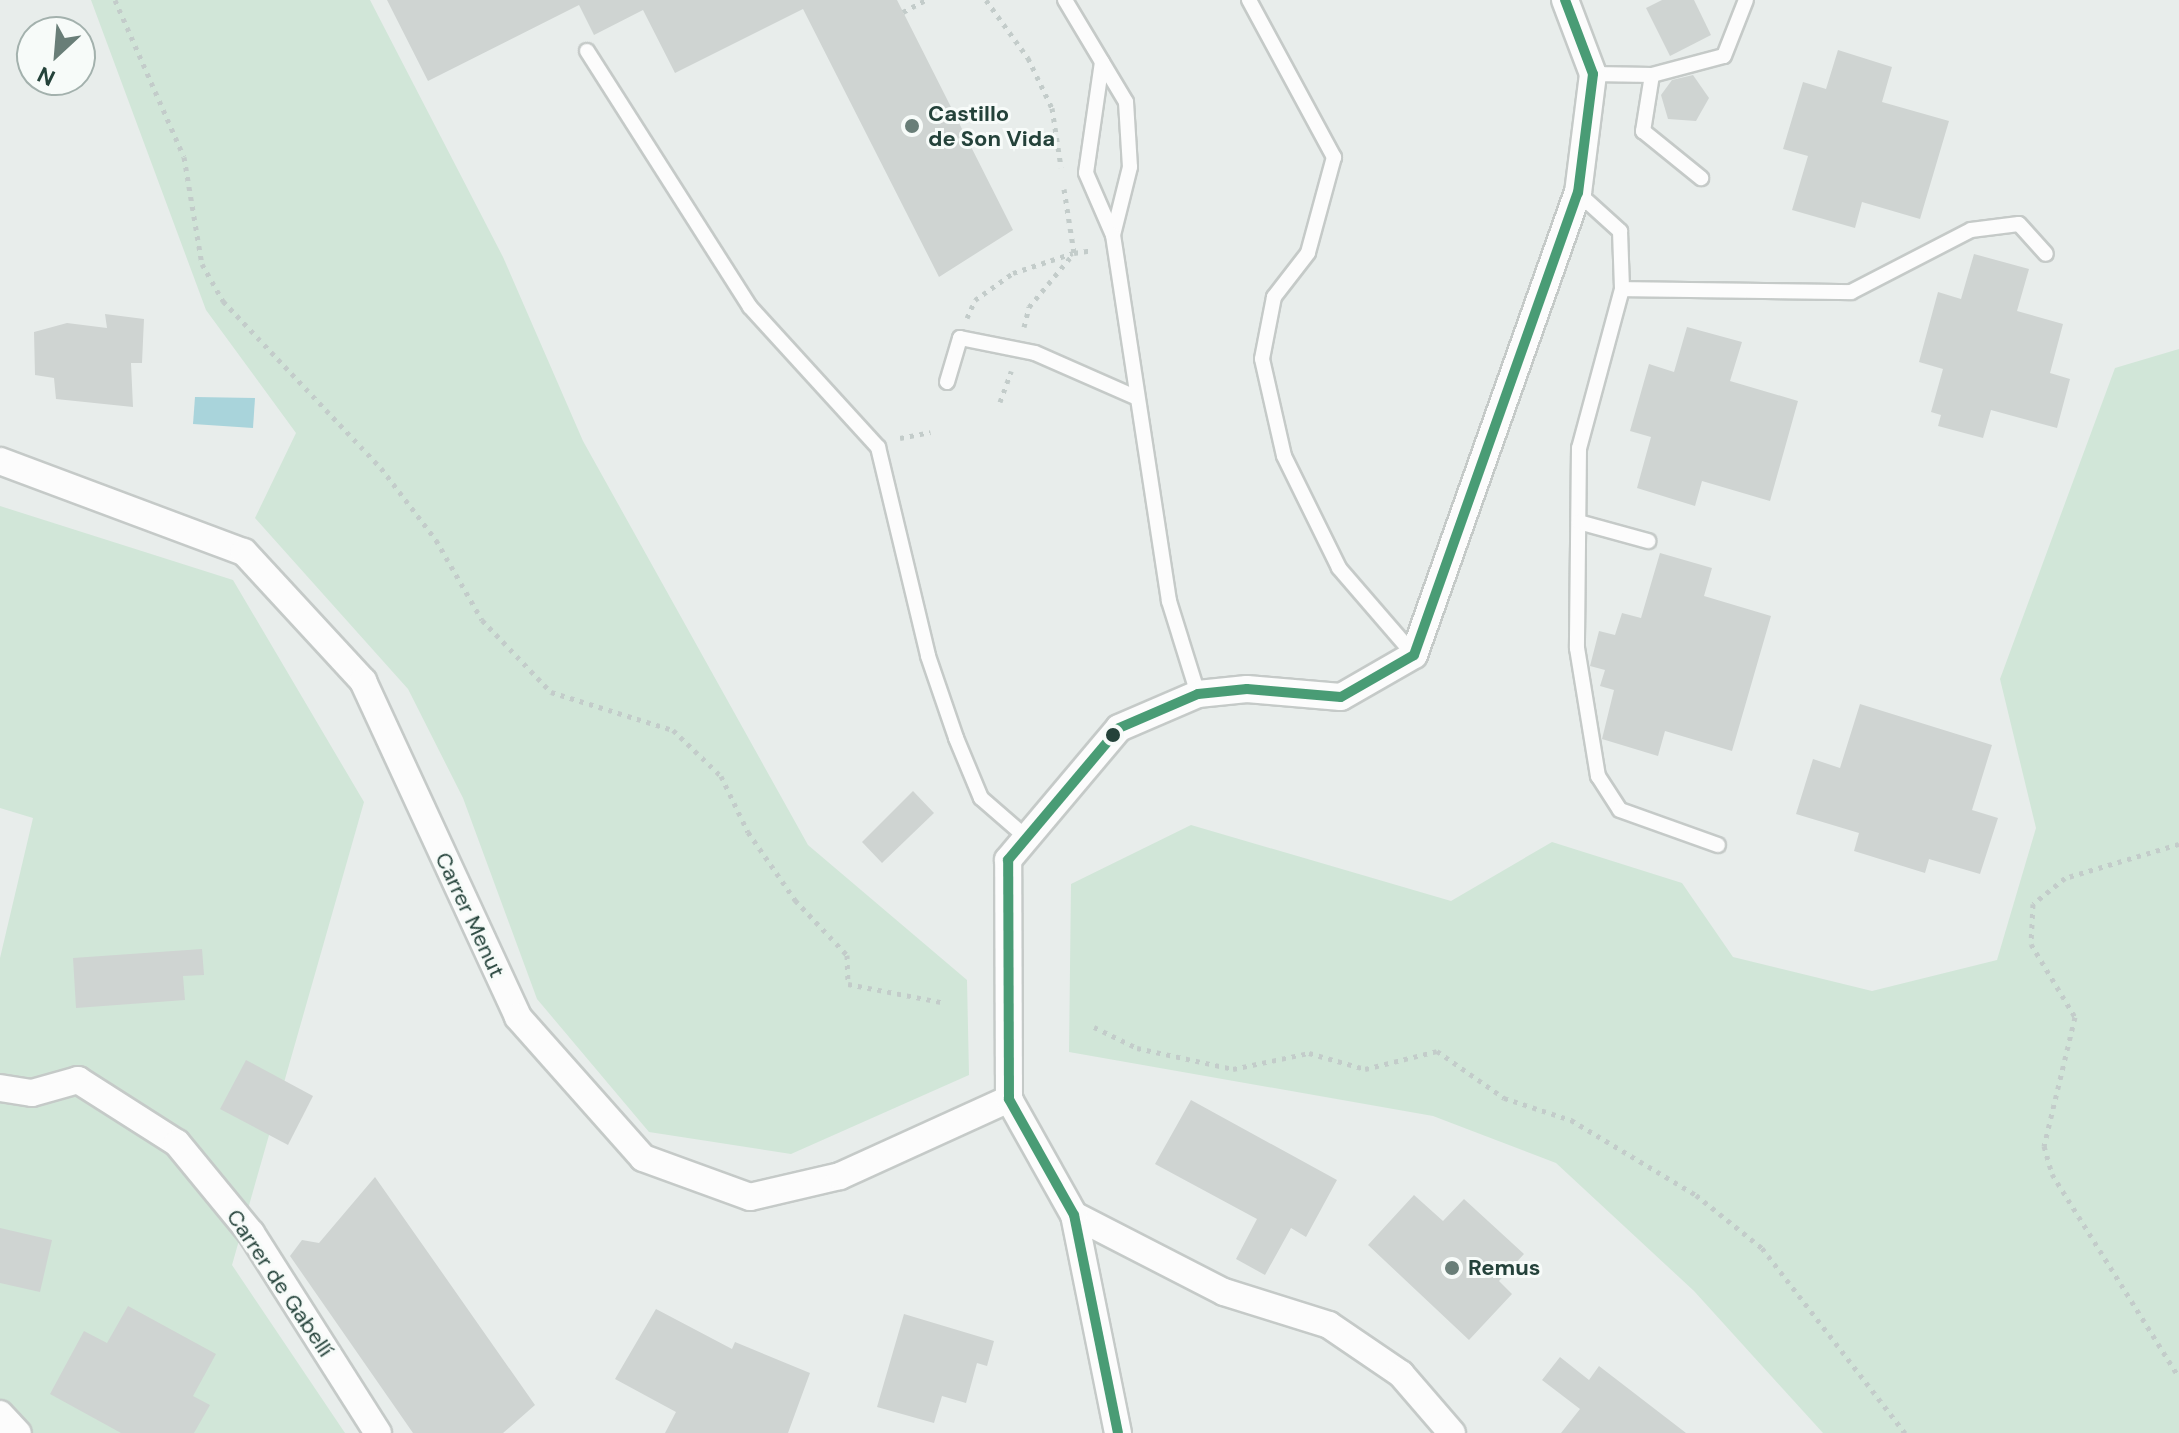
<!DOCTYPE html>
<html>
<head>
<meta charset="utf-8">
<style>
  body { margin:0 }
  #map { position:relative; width:2179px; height:1433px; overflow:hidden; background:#e8edeb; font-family:"DM Sans",sans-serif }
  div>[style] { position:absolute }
  .green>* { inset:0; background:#d1e6d8 }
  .water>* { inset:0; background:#a9d4db }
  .building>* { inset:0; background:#cfd4d2 }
  .path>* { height:5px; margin-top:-2.5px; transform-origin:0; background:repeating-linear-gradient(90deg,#c3ccca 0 4px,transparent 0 10px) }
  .roads { filter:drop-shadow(2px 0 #c5cac8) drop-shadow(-2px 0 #c5cac8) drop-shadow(0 2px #c5cac8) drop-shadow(0 -2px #c5cac8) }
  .service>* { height:14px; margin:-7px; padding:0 7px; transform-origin:7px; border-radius:7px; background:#fcfcfc }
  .minor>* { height:26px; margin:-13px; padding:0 13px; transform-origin:13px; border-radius:13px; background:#fcfcfc }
  .bus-1>* { height:10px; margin:-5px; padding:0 5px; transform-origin:5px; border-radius:5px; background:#499c75 }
  .dots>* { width:22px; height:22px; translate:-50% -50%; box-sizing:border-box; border:4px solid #f7fbf9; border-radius:50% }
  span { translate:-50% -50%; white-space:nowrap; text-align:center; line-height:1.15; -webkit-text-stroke:6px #f7fbf9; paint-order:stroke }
  .poi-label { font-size:22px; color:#24423a; font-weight:700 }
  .left { translate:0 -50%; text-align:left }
  .street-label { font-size:22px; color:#24423a }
  .north { position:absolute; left:16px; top:16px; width:80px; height:80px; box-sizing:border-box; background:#f7fbf9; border:2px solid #a3b1ad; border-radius:50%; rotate:206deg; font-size:22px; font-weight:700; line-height:32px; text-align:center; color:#24423a }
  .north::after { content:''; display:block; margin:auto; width:28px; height:36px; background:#697e78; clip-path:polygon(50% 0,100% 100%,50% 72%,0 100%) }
</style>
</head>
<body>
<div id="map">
  <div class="green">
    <i style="clip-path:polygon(91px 0,370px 0,503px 257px,583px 441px,808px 845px,967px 980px,969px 1075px,791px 1154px,649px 1132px,537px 999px,463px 798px,408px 689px,255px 518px,296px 433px,206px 310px)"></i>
    <i style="clip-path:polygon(2179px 349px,2179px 1433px,1823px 1433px,1694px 1291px,1556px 1163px,1433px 1116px,1069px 1052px,1071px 884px,1191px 825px,1451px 901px,1552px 842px,1682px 883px,1733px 957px,1872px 991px,1997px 960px,2036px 828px,2000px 679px,2115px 368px)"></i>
    <i style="clip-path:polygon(0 506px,233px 580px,364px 802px,232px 1265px,345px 1433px,0 1433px,0 958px,33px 818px,0 808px)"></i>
  </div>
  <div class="water">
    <i style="clip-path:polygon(195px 397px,255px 398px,253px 428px,193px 424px)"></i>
  </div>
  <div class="building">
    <i style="clip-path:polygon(387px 0,897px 0,1013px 230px,939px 277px,803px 9px,675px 73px,643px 10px,594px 35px,579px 5px,428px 81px)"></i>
    <i style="clip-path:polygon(1662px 0,1694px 0,1711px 35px,1670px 56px,1646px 8px)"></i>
    <i style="clip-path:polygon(1838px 50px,1892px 67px,1882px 102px,1949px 121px,1920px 219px,1862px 202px,1855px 228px,1792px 210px,1808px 156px,1783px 149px,1803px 82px,1826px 89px)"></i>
    <i style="clip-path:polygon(1693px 75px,1709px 98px,1696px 121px,1668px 119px,1661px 95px,1672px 80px)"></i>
    <i style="clip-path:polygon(1974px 254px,2029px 269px,2017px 311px,2063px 324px,2050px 373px,2070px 379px,2057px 428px,1991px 410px,1983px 438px,1938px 426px,1941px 415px,1931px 412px,1943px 369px,1919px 362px,1938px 292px,1961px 299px)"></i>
    <i style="clip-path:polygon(105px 314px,144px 319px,142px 363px,131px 363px,133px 407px,56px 399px,54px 378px,35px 375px,34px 332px,67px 323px,107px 328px)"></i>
    <i style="clip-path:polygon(1687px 327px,1742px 342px,1730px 381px,1798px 401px,1770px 501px,1702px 481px,1695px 506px,1637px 488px,1651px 437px,1630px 431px,1649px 364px,1674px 372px)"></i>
    <i style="clip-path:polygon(1660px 553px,1712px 568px,1704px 596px,1771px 616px,1732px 751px,1665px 731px,1658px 756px,1602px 739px,1614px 690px,1600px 686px,1605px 670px,1590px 666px,1599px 631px,1615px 635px,1622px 613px,1641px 618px)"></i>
    <i style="clip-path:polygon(1860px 704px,1992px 745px,1972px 810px,1998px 818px,1980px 874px,1929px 859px,1925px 873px,1854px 851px,1859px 833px,1796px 814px,1813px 759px,1840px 768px)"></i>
    <i style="clip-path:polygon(913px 791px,934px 813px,882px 863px,862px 842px)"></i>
    <i style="clip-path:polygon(202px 949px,204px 975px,183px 976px,185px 1000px,76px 1008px,73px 958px)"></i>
    <i style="clip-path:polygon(246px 1060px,313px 1096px,288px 1145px,220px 1109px)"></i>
    <i style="clip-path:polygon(1191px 1100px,1337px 1180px,1306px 1237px,1291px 1228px,1265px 1275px,1236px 1259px,1257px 1219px,1155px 1164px)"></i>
    <i style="clip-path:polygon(375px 1177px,535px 1405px,503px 1433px,413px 1433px,290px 1256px,302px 1240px,319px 1243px)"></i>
    <i style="clip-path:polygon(1414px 1195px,1443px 1221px,1464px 1199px,1524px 1254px,1499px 1281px,1512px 1294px,1469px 1340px,1368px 1245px)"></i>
    <i style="clip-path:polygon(0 1228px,52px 1240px,40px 1292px,0 1283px)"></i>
    <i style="clip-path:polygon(128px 1306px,216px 1354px,193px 1396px,210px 1405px,194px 1433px,121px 1433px,50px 1394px,84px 1331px,107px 1343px)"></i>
    <i style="clip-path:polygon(656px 1309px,732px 1349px,735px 1342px,810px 1373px,788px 1433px,665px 1433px,676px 1412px,615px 1379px)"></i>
    <i style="clip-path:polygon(904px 1314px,994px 1341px,987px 1366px,977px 1363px,966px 1403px,942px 1396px,934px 1423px,877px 1407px)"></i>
    <i style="clip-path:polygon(1560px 1357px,1589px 1380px,1599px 1366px,1686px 1433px,1561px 1433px,1580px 1409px,1542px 1380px)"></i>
  </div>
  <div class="path">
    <i style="left:115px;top:0;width:171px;rotate:66.3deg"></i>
    <i style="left:184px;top:157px;width:109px;rotate:80.5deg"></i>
    <i style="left:202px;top:264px;width:43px;rotate:60.4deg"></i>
    <i style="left:223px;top:301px;width:230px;rotate:46.6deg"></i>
    <i style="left:381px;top:468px;width:91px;rotate:52.6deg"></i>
    <i style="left:436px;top:540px;width:92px;rotate:60.1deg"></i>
    <i style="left:482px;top:620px;width:100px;rotate:46.2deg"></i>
    <i style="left:551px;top:692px;width:128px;rotate:17.3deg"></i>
    <i style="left:673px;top:730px;width:66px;rotate:43.8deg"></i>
    <i style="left:721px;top:776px;width:62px;rotate:64.3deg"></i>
    <i style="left:748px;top:832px;width:83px;rotate:55.3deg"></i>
    <i style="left:795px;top:900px;width:76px;rotate:46.6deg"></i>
    <i style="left:847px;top:955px;width:29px;rotate:88deg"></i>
    <i style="left:848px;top:984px;width:95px;rotate:11deg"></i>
    <i style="left:986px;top:0;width:72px;rotate:54.1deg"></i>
    <i style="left:1028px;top:58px;width:55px;rotate:64.4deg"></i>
    <i style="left:1052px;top:108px;width:60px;rotate:81.3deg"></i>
    <i style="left:903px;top:12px;width:26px;rotate:-28deg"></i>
    <i style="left:1064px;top:189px;width:65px;rotate:81.1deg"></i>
    <i style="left:1074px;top:253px;width:18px;rotate:-9deg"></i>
    <i style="left:967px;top:318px;width:20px;rotate:-66deg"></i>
    <i style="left:975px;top:300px;width:47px;rotate:-35.4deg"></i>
    <i style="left:1013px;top:273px;width:63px;rotate:-18.4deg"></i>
    <i style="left:1024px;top:327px;width:21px;rotate:-76deg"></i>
    <i style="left:1029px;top:307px;width:70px;rotate:-50.2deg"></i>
    <i style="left:1000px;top:402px;width:33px;rotate:-70deg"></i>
    <i style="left:900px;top:438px;width:31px;rotate:-11deg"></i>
    <i style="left:2179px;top:844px;width:119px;rotate:163.4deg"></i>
    <i style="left:2065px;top:878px;width:41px;rotate:140.9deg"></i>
    <i style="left:2033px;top:904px;width:40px;rotate:92.9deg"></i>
    <i style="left:2031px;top:944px;width:85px;rotate:58.9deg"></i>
    <i style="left:2075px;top:1017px;width:133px;rotate:103.5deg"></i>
    <i style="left:2044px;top:1146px;width:29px;rotate:74deg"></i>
    <i style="left:2052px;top:1174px;width:239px;rotate:58deg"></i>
    <i style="left:1094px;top:1027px;width:48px;rotate:26deg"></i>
    <i style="left:1137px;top:1048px;width:98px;rotate:12.3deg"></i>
    <i style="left:1233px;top:1069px;width:78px;rotate:-11.9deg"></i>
    <i style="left:1309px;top:1053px;width:58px;rotate:15.9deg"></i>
    <i style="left:1365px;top:1069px;width:74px;rotate:-14deg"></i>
    <i style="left:1437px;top:1051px;width:82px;rotate:35deg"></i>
    <i style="left:1504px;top:1098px;width:71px;rotate:18.2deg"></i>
    <i style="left:1571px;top:1120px;width:146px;rotate:31deg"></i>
    <i style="left:1696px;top:1195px;width:85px;rotate:38.8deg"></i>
    <i style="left:1762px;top:1248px;width:234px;rotate:52.3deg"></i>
  </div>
  <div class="roads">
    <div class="service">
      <i style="left:1065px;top:0;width:119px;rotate:59.1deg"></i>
      <i style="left:1126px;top:102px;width:65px;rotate:86.5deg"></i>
      <i style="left:1130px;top:167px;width:70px;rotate:104deg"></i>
      <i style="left:1249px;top:0;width:179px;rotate:61.6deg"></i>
      <i style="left:1334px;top:157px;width:99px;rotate:105.2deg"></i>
      <i style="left:1308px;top:253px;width:56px;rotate:127.7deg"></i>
      <i style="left:1274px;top:297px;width:63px;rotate:101deg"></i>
      <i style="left:1262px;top:359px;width:99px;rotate:77.2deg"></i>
      <i style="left:1284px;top:456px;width:125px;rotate:63.8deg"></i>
      <i style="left:1339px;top:568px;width:115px;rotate:49.2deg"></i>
      <i style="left:587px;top:51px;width:303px;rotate:57.5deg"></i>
      <i style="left:750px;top:307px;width:190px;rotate:47.6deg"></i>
      <i style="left:878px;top:447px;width:215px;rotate:76.5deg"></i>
      <i style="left:928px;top:656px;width:87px;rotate:71.1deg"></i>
      <i style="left:956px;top:738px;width:65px;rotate:67.4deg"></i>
      <i style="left:981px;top:798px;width:61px;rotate:41deg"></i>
      <i style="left:1102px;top:62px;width:112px;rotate:98.2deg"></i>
      <i style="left:1086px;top:173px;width:68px;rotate:66.5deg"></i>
      <i style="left:1113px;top:235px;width:370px;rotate:81.3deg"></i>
      <i style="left:1169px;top:601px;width:97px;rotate:72.7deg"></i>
      <i style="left:1593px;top:74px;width:59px;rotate:1deg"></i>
      <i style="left:1652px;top:75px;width:74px;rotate:-14.8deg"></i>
      <i style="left:1724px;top:56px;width:60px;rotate:-68.6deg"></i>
      <i style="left:1652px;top:75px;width:57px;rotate:99.1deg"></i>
      <i style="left:1643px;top:131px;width:75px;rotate:39deg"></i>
      <i style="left:1578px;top:193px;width:57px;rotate:42.1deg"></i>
      <i style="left:1620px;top:231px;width:58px;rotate:88deg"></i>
      <i style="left:1622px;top:289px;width:229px;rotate:0.8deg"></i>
      <i style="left:1851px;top:292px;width:135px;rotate:-27.3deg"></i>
      <i style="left:1971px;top:230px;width:48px;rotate:-7.1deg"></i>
      <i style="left:2019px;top:224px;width:40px;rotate:48deg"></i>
      <i style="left:1622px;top:289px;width:165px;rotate:105.1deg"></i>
      <i style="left:1579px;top:448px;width:200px;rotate:90.6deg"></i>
      <i style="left:1577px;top:648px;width:130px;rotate:80.7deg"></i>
      <i style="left:1598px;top:776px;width:40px;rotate:57.1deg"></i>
      <i style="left:1620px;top:810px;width:104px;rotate:19.7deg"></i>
      <i style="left:947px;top:382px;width:46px;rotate:-73.5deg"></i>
      <i style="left:960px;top:338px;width:76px;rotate:11.3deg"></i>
      <i style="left:1035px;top:353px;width:109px;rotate:23.7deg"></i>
      <i style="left:1579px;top:522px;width:72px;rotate:15.4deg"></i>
    </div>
    <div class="minor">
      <i style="left:0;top:461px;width:260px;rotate:20.5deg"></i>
      <i style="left:244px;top:552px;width:176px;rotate:47.3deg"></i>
      <i style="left:363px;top:681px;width:370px;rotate:65.2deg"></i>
      <i style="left:518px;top:1017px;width:188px;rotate:48.4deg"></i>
      <i style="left:643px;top:1158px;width:114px;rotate:20deg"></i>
      <i style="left:750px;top:1197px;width:92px;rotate:-13.1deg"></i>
      <i style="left:840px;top:1176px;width:186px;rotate:-24.5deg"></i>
      <i style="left:0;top:1088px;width:32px;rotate:9deg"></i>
      <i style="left:32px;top:1093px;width:48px;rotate:-15.8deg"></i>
      <i style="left:78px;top:1080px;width:117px;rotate:32.5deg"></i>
      <i style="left:177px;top:1143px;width:117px;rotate:50.6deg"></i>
      <i style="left:251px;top:1233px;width:237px;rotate:57.6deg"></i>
      <i style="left:1074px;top:1215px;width:169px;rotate:27.2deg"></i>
      <i style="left:1224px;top:1292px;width:110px;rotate:17.4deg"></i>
      <i style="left:1329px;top:1325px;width:87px;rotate:34.2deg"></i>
      <i style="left:1401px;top:1374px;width:78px;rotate:49.2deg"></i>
      <i style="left:0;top:1414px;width:26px;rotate:47deg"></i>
      <i style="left:1118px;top:1433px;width:222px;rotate:-101.4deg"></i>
      <i style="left:1074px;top:1215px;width:133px;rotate:-119.3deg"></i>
      <i style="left:1009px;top:1099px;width:239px;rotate:-90.2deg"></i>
      <i style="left:1008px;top:860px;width:172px;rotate:-49.9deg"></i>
      <i style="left:1119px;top:728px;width:86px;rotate:-23.3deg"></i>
      <i style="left:1198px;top:694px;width:49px;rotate:-5.8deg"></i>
      <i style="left:1247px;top:689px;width:94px;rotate:4.9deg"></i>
      <i style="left:1341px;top:697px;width:84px;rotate:-29.9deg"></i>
      <i style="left:1414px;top:655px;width:490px;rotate:-70.5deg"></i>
      <i style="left:1578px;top:193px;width:120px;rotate:-82.8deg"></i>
      <i style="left:1593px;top:74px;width:79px;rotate:-110.7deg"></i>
    </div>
  </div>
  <div class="bus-1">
    <i style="left:1118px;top:1433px;width:222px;rotate:-101.4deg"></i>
    <i style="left:1074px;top:1215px;width:133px;rotate:-119.3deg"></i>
    <i style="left:1009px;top:1099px;width:239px;rotate:-90.2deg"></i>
    <i style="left:1008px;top:860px;width:172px;rotate:-49.9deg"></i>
    <i style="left:1119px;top:728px;width:86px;rotate:-23.3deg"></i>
    <i style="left:1198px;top:694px;width:49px;rotate:-5.8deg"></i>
    <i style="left:1247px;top:689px;width:94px;rotate:4.9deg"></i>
    <i style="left:1341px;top:697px;width:84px;rotate:-29.9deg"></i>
    <i style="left:1414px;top:655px;width:490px;rotate:-70.5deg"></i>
    <i style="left:1578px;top:193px;width:120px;rotate:-82.8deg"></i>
    <i style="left:1593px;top:74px;width:79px;rotate:-110.7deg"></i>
  </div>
  <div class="dots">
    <i style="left:912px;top:126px;background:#697e78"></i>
    <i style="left:1113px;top:735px;background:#24423a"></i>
    <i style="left:1452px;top:1268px;background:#697e78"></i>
  </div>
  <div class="poi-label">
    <span class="left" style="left:928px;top:126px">Castillo<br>de Son Vida</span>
    <span class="left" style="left:1468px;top:1268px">Remus</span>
  </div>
  <div class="street-label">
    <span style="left:470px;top:915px;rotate:65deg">Carrer Menut</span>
    <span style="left:280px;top:1283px;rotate:56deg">Carrer de Gabellí</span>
  </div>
  <div class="north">N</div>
</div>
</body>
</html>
